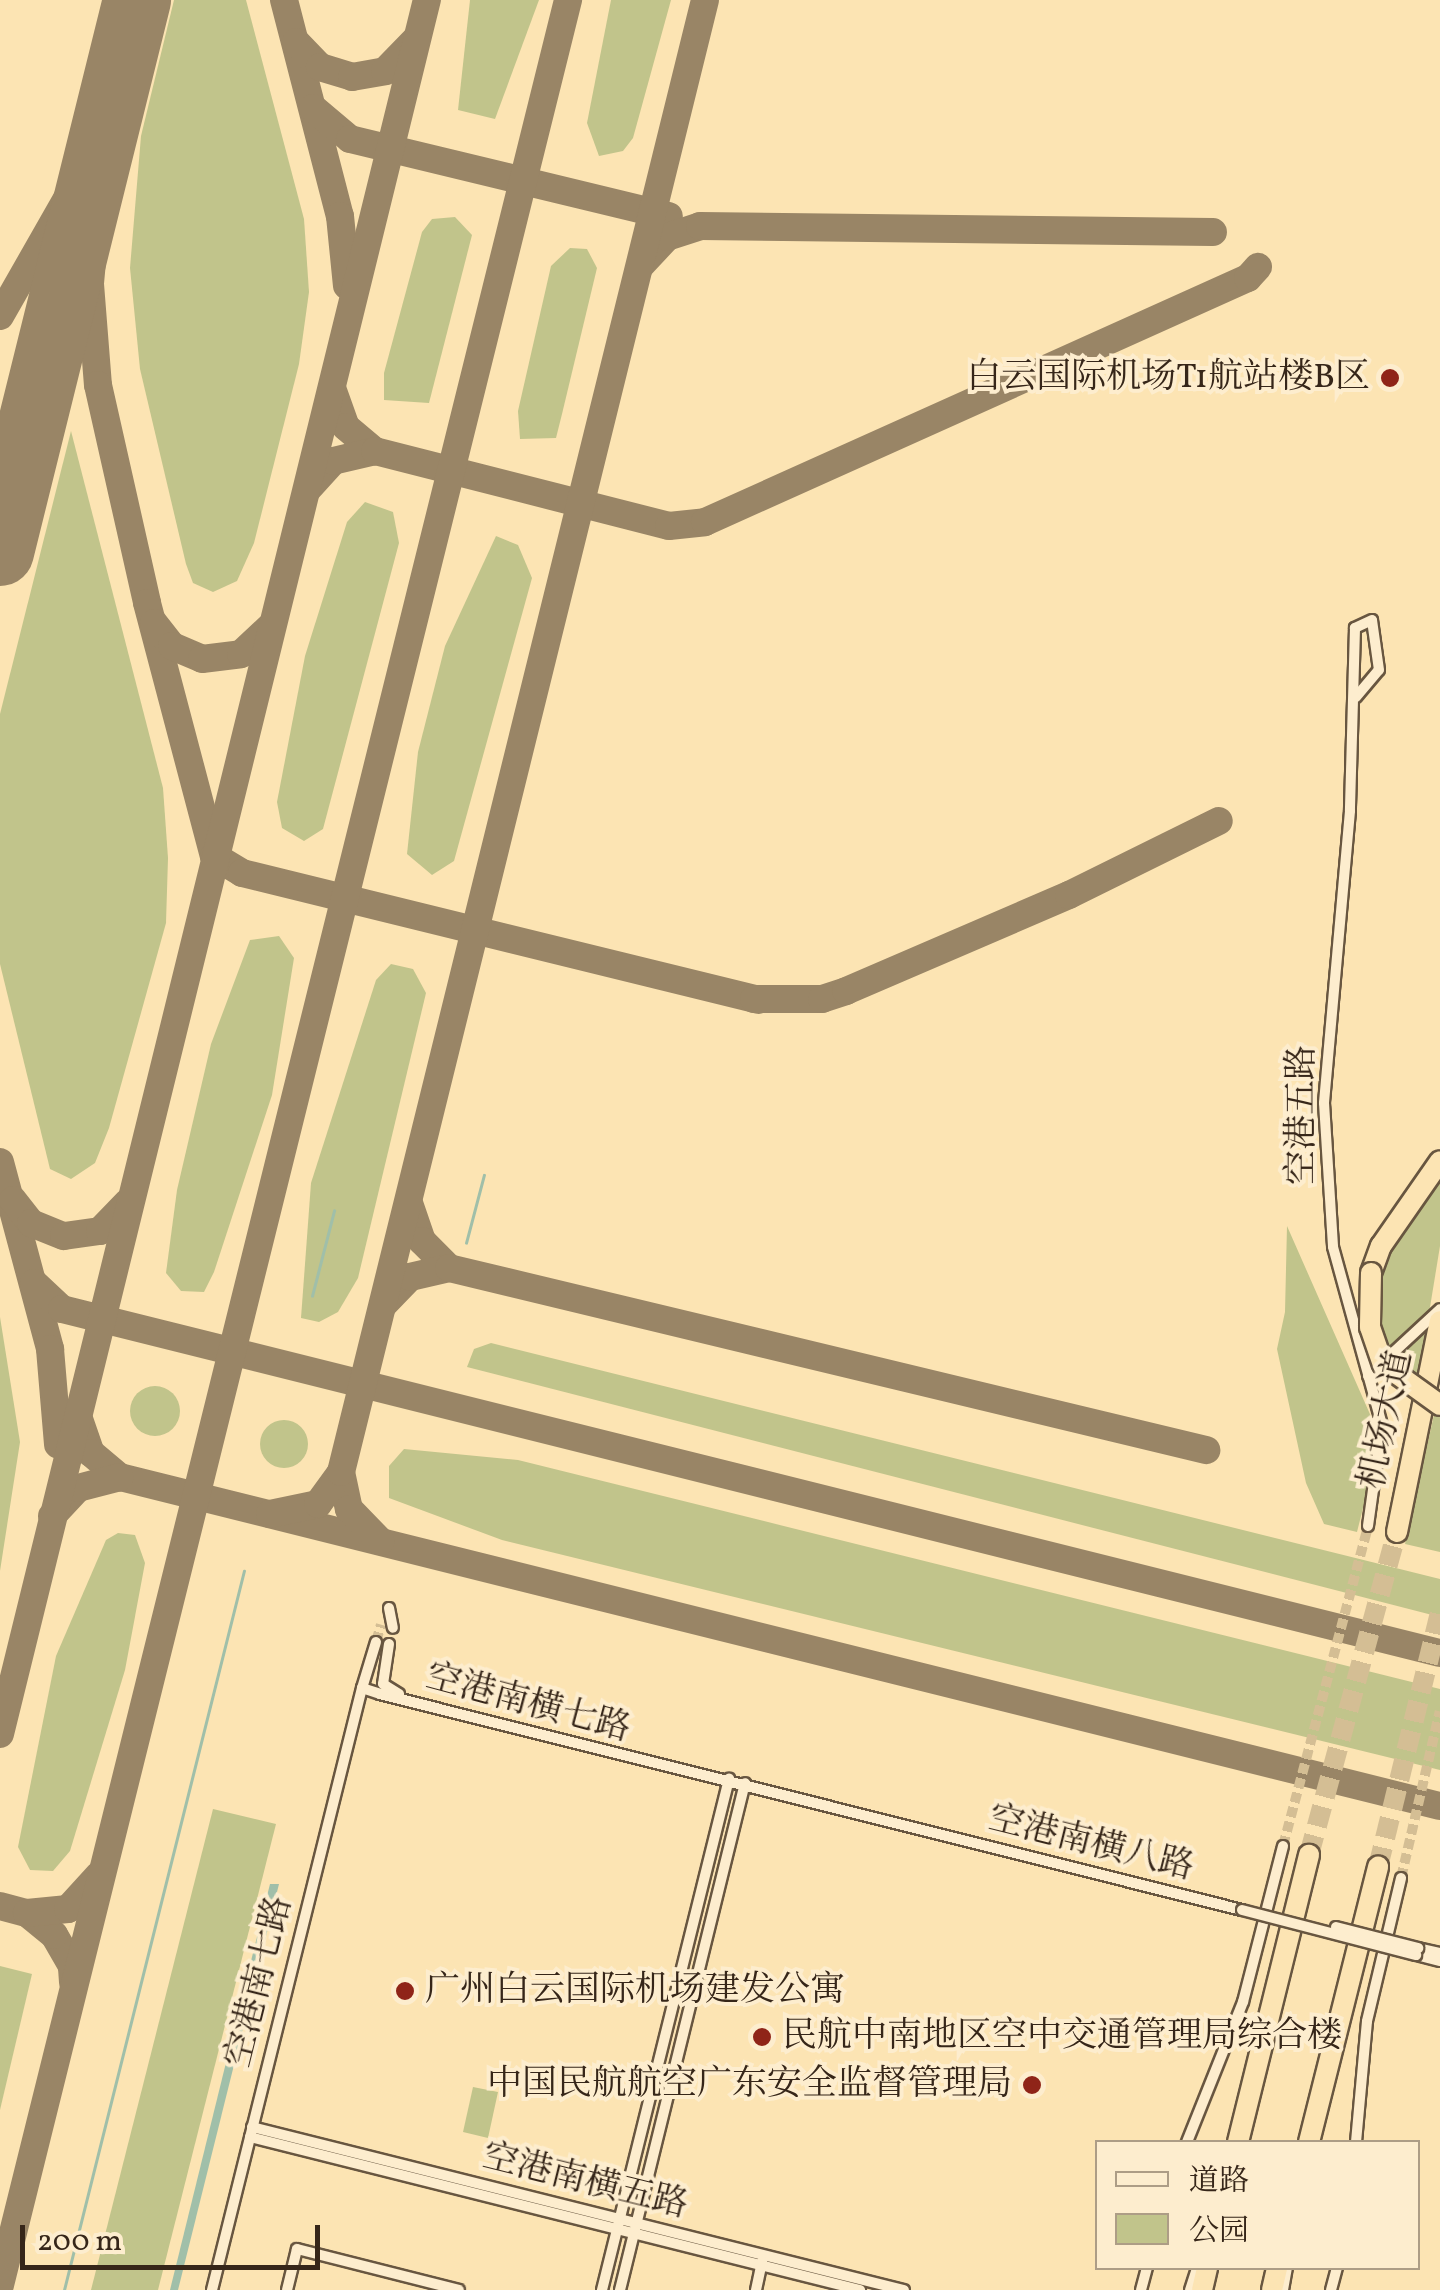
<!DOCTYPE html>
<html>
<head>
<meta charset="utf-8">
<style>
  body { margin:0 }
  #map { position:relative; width:1440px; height:2290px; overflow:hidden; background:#fce4b3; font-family:Vollkorn,"Noto Serif SC",serif }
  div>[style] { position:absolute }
  .green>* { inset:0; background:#c1c48b }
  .round { border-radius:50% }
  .water>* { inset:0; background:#a0bfa9 }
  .stream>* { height:2.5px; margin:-1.25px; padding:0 1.25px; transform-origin:1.25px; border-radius:1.25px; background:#a0bfa9 }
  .taxiway>* { height:28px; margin:-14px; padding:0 14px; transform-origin:14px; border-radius:14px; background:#998566 }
  .runway>* { height:68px; margin:-34px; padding:0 34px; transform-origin:34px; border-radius:34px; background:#998566 }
  .street-tunnel>* { height:10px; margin-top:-5px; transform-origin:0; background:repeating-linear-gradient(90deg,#d4be94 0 10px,transparent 0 15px) }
  .highway-tunnel>* { height:20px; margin-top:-10px; transform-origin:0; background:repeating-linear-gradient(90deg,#d4be94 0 20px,transparent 0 30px) }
  .roads { filter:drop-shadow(2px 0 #685640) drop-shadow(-2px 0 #685640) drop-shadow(0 2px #685640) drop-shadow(0 -2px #685640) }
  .street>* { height:10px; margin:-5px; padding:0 5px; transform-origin:5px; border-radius:5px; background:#fdedce }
  .highway>* { height:20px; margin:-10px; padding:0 10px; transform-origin:10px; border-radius:10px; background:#fce4b3 }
  .bridges { filter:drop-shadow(2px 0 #685640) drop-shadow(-2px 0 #685640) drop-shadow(0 2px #685640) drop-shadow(0 -2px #685640) }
  .street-bridge>* { height:10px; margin:-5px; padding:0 5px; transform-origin:5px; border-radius:5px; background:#fdedce }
  .highway-bridge>* { height:20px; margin:-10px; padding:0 10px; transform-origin:10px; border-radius:10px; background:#fce4b3 }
  .dots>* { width:28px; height:28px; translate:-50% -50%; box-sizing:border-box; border:5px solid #fdedce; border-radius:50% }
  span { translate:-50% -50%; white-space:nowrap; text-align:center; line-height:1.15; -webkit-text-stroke:8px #fdedce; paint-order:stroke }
  .poi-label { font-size:35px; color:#362619 }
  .right { translate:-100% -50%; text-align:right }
  .left { translate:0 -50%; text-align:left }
  .street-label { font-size:35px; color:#362619 }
  .legend { position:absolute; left:1095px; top:2140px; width:325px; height:130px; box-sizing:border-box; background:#fdedce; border:2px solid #ad9d86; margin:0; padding:12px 18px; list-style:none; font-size:30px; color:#362619 }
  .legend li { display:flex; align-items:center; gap:20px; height:50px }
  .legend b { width:50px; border:2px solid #ad9d86 }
  .scale { position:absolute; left:20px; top:2225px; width:300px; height:45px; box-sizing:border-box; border:5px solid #362619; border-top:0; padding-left:12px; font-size:30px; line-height:35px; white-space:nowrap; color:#362619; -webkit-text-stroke:8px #fdedce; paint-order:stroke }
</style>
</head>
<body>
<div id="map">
  <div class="green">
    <i style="clip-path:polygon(174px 0,246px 0,304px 219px,309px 292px,299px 364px,254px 543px,237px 581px,213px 592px,193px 583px,186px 564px,140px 369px,130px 268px,141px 136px)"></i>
    <i style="clip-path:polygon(470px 0,539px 0,495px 119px,458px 110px)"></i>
    <i style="clip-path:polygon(611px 0,671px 0,633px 138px,623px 151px,599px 156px,587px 123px)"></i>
    <i style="clip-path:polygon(455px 217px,472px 235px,429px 403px,384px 400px,384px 373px,422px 232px,432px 219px)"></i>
    <i style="clip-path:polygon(570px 248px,587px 249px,597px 268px,562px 414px,556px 438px,520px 439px,518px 411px,551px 266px)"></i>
    <i style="clip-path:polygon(71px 431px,163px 788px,168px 858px,166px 923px,109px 1128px,95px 1163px,71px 1179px,50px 1169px,0 964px,0 714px)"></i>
    <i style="clip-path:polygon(365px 502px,393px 512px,399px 543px,323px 829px,304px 841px,282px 828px,277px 802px,305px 656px,347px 522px)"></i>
    <i style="clip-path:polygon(496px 536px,518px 545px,532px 578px,454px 861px,432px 875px,407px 854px,418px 752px,445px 646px)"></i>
    <i style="clip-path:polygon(279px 936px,294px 958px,272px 1095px,214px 1272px,204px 1292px,181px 1291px,166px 1273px,177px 1190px,211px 1044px,250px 940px)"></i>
    <i style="clip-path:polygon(391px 964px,413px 969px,426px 993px,358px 1278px,338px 1312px,319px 1322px,301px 1318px,311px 1183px,376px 980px)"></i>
    <i style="clip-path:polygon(1440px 1176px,1440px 1246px,1417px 1387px,1380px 1339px,1376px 1286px,1398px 1237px)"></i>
    <i style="clip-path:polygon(1287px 1226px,1373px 1421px,1376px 1456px,1357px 1532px,1324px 1524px,1306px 1483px,1277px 1349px,1285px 1312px)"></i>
    <i style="clip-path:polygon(0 1317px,20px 1442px,0 1571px)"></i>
    <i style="clip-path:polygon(491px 1343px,1440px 1579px,1440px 1617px,467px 1367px,474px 1349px)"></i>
    <i class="round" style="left:130px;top:1386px;width:50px;height:50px"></i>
    <i style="clip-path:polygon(1440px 1388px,1440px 1552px,1405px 1544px)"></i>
    <i class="round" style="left:260px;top:1420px;width:48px;height:48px"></i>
    <i style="clip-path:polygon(404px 1449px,518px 1460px,1440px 1689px,1440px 1770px,502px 1540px,389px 1498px,389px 1466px)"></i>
    <i style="clip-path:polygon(118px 1533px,135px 1535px,145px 1563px,125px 1670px,70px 1851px,53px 1871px,30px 1870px,18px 1847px,56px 1656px,106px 1540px)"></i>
    <i style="clip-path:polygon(213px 1809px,276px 1824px,158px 2290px,91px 2290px)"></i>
    <i style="clip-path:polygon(0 1966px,32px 1974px,0 2110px)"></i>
    <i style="clip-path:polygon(473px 2087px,498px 2092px,488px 2138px,463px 2132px)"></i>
  </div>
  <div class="water">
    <i style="clip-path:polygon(270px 1884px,279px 1884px,178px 2290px,170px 2290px)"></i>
  </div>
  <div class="stream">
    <i style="left:466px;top:1243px;width:70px;rotate:-75.2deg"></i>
    <i style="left:312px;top:1296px;width:88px;rotate:-75.5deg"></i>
    <i style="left:64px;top:2290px;width:741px;rotate:-75.95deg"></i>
  </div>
  <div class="taxiway">
    <i style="left:284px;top:0;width:223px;rotate:75.5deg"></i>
    <i style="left:340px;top:216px;width:70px;rotate:84.3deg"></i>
    <i style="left:296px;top:42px;width:35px;rotate:46deg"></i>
    <i style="left:320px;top:67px;width:34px;rotate:17deg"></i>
    <i style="left:352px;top:77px;width:34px;rotate:-10deg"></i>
    <i style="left:385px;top:71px;width:43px;rotate:-45.9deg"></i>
    <i style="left:313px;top:108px;width:48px;rotate:40deg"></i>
    <i style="left:350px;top:139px;width:328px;rotate:13.6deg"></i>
    <i style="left:104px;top:132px;width:153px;rotate:95.3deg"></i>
    <i style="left:90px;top:284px;width:101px;rotate:85.5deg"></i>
    <i style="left:98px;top:385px;width:223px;rotate:77.3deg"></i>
    <i style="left:147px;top:603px;width:262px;rotate:75.2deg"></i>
    <i style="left:214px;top:856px;width:33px;rotate:31deg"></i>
    <i style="left:242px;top:873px;width:532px;rotate:13.8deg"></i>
    <i style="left:641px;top:265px;width:38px;rotate:-47deg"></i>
    <i style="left:667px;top:237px;width:35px;rotate:-18deg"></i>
    <i style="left:700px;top:226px;width:513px;rotate:0.67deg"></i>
    <i style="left:0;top:316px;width:185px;rotate:-60.3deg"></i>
    <i style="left:332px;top:388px;width:41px;rotate:70.3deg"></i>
    <i style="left:346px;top:427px;width:38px;rotate:40deg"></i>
    <i style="left:307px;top:490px;width:39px;rotate:-48deg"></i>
    <i style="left:333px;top:461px;width:43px;rotate:-13.4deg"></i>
    <i style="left:375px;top:451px;width:303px;rotate:14.3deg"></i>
    <i style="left:669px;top:526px;width:36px;rotate:-6deg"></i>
    <i style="left:705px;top:522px;width:595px;rotate:-24.2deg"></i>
    <i style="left:1248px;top:278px;width:15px;rotate:-48deg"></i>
    <i style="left:154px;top:623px;width:29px;rotate:52deg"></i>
    <i style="left:172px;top:646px;width:33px;rotate:23deg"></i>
    <i style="left:202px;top:659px;width:39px;rotate:-7deg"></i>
    <i style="left:241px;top:654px;width:38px;rotate:-43deg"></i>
    <i style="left:754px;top:999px;width:68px"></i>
    <i style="left:822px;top:999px;width:25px;rotate:-18deg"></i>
    <i style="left:846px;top:991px;width:243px;rotate:-23.3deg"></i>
    <i style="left:1069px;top:895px;width:167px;rotate:-26.3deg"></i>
    <i style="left:0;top:1162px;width:194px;rotate:75deg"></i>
    <i style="left:50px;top:1349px;width:96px;rotate:85.2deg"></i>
    <i style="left:13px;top:1200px;width:29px;rotate:52deg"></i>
    <i style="left:31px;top:1223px;width:35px;rotate:22deg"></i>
    <i style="left:64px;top:1236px;width:36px;rotate:-8deg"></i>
    <i style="left:100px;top:1231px;width:40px;rotate:-46deg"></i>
    <i style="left:409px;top:1203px;width:40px;rotate:71.1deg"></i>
    <i style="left:422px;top:1241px;width:38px;rotate:45deg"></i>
    <i style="left:34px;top:1283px;width:38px;rotate:43deg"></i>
    <i style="left:62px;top:1309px;width:1420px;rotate:14.02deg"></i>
    <i style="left:383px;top:1305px;width:39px;rotate:-46deg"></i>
    <i style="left:410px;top:1277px;width:40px;rotate:-13deg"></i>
    <i style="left:449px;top:1268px;width:779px;rotate:13.52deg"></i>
    <i style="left:78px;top:1416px;width:39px;rotate:71deg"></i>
    <i style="left:91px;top:1453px;width:38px;rotate:40deg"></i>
    <i style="left:120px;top:1477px;width:1360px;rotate:14deg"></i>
    <i style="left:341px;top:1472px;width:38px;rotate:78deg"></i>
    <i style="left:349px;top:1509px;width:45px;rotate:45.9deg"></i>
    <i style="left:270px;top:1514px;width:49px;rotate:-11.8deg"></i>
    <i style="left:318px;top:1504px;width:39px;rotate:-54deg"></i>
    <i style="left:341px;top:1472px;width:1516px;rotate:-76.11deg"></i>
    <i style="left:52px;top:1516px;width:38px;rotate:-47deg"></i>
    <i style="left:78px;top:1488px;width:43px;rotate:-14.7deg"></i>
    <i style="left:0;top:1734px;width:1786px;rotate:-76.17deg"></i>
    <i style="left:0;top:1906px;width:28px;rotate:15deg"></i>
    <i style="left:73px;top:1982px;width:16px;rotate:-94deg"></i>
    <i style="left:72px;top:1966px;width:36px;rotate:-120deg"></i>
    <i style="left:54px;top:1935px;width:35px;rotate:-141deg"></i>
    <i style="left:27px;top:1913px;width:41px;rotate:-5.6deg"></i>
    <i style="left:68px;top:1909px;width:46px;rotate:-47.6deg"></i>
    <i style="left:0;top:2285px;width:2355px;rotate:-76.04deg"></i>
  </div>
  <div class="runway">
    <i style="left:0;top:552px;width:569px;rotate:-76.06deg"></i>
  </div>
  <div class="street-tunnel">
    <i style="left:376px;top:1642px;width:18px;rotate:-74deg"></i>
    <i style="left:1283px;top:1846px;width:331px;rotate:-75.1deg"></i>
    <i style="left:1401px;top:1878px;width:171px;rotate:-76.9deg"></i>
  </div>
  <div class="highway-tunnel">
    <i style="left:1309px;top:1855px;width:335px;rotate:-74.8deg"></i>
    <i style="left:1378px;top:1867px;width:262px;rotate:-76.3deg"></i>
  </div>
  <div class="roads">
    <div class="street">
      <i style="left:1356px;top:697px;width:35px;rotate:-50deg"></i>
      <i style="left:1379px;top:670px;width:50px;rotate:-98deg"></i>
      <i style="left:1372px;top:620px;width:19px;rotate:155deg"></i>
      <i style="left:1355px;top:628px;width:183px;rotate:91.6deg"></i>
      <i style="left:1350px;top:811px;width:293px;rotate:95.1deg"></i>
      <i style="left:1324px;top:1103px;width:144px;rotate:86.4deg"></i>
      <i style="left:1333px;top:1247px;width:185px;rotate:74.6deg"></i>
      <i style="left:1382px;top:1425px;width:102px;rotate:97.9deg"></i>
      <i style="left:1368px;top:1376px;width:98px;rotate:-42.9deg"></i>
      <i style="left:389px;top:1608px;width:20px;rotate:79deg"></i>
      <i style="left:376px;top:1642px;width:48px;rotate:106.9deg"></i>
      <i style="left:362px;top:1688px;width:19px;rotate:18deg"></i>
      <i style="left:380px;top:1694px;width:889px;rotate:14.07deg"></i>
      <i style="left:389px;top:1644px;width:40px;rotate:98.5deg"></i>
      <i style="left:383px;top:1684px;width:19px;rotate:32deg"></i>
      <i style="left:1418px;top:1948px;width:23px;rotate:13deg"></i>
      <i style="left:1416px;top:1955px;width:25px;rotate:14deg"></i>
      <i style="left:252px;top:2127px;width:672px;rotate:14.04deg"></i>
      <i style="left:250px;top:2137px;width:629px;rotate:14.08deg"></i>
      <i style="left:1187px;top:2142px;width:151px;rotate:-68.2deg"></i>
      <i style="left:1243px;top:2002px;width:161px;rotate:-75.6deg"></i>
      <i style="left:1356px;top:2142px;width:121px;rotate:-84.8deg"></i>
      <i style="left:1367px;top:2021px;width:147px;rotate:-76.6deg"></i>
      <i style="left:212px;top:2290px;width:620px;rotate:-76.01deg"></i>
      <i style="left:287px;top:2290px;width:42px;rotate:-76.3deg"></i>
      <i style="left:297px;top:2249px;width:167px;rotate:14.2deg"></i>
      <i style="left:602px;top:2290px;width:527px;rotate:-76.04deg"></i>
      <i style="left:620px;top:2290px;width:522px;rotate:-76.15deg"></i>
      <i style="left:756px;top:2290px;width:29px;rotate:-78deg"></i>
      <i style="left:1141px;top:2290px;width:23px;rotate:-75deg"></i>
      <i style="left:1190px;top:2290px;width:23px;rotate:-72deg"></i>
      <i style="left:1283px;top:2290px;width:22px;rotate:-80deg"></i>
      <i style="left:1331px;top:2290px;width:23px;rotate:-75deg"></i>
    </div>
    <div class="highway">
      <i style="left:1371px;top:1273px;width:29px;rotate:-70deg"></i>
      <i style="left:1381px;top:1246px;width:103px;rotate:-55.2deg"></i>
      <i style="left:1397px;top:1532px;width:215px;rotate:-78.5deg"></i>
      <i style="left:1238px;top:2142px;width:296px;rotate:-76.1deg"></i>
      <i style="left:1309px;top:2142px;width:284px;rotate:-75.9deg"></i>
      <i style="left:1202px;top:2290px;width:23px;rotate:-77deg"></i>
      <i style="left:1272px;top:2290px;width:23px;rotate:-77deg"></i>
    </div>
  </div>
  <div class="bridges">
    <div class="street-bridge">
      <i style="left:1242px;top:1910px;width:180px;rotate:14.5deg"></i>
      <i style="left:1336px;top:1927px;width:85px;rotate:14.4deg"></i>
    </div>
    <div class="highway-bridge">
      <i style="left:1371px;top:1273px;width:54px;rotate:91.1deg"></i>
      <i style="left:1370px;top:1327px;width:39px;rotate:71deg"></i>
      <i style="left:1383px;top:1364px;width:70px;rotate:35.7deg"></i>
    </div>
  </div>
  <div class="dots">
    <i style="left:1390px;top:378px;background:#8f2418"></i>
    <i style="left:405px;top:1991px;background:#8f2418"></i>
    <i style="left:762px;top:2037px;background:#8f2418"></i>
    <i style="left:1032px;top:2085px;background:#8f2418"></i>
  </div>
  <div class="poi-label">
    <span class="right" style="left:1370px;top:378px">白云国际机场T1航站楼B区</span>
    <span class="left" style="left:425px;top:1991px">广州白云国际机场建发公寓</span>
    <span class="left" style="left:782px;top:2037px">民航中南地区空中交通管理局综合楼</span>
    <span class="right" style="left:1012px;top:2085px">中国民航航空广东安全监督管理局</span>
  </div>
  <div class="street-label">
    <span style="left:1303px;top:1115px;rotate:-90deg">空港五路</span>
    <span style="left:1387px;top:1420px;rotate:-78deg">机场大道</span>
    <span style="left:528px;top:1704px;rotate:15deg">空港南横七路</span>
    <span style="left:1091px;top:1844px;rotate:14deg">空港南横八路</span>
    <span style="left:260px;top:1982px;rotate:-76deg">空港南七路</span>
    <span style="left:585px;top:2182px;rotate:14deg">空港南横五路</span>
  </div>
  <ul class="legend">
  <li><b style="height:12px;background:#fdedce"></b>道路</li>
  <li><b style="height:28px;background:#c1c48b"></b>公园</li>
  </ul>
  <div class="scale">200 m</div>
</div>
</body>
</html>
